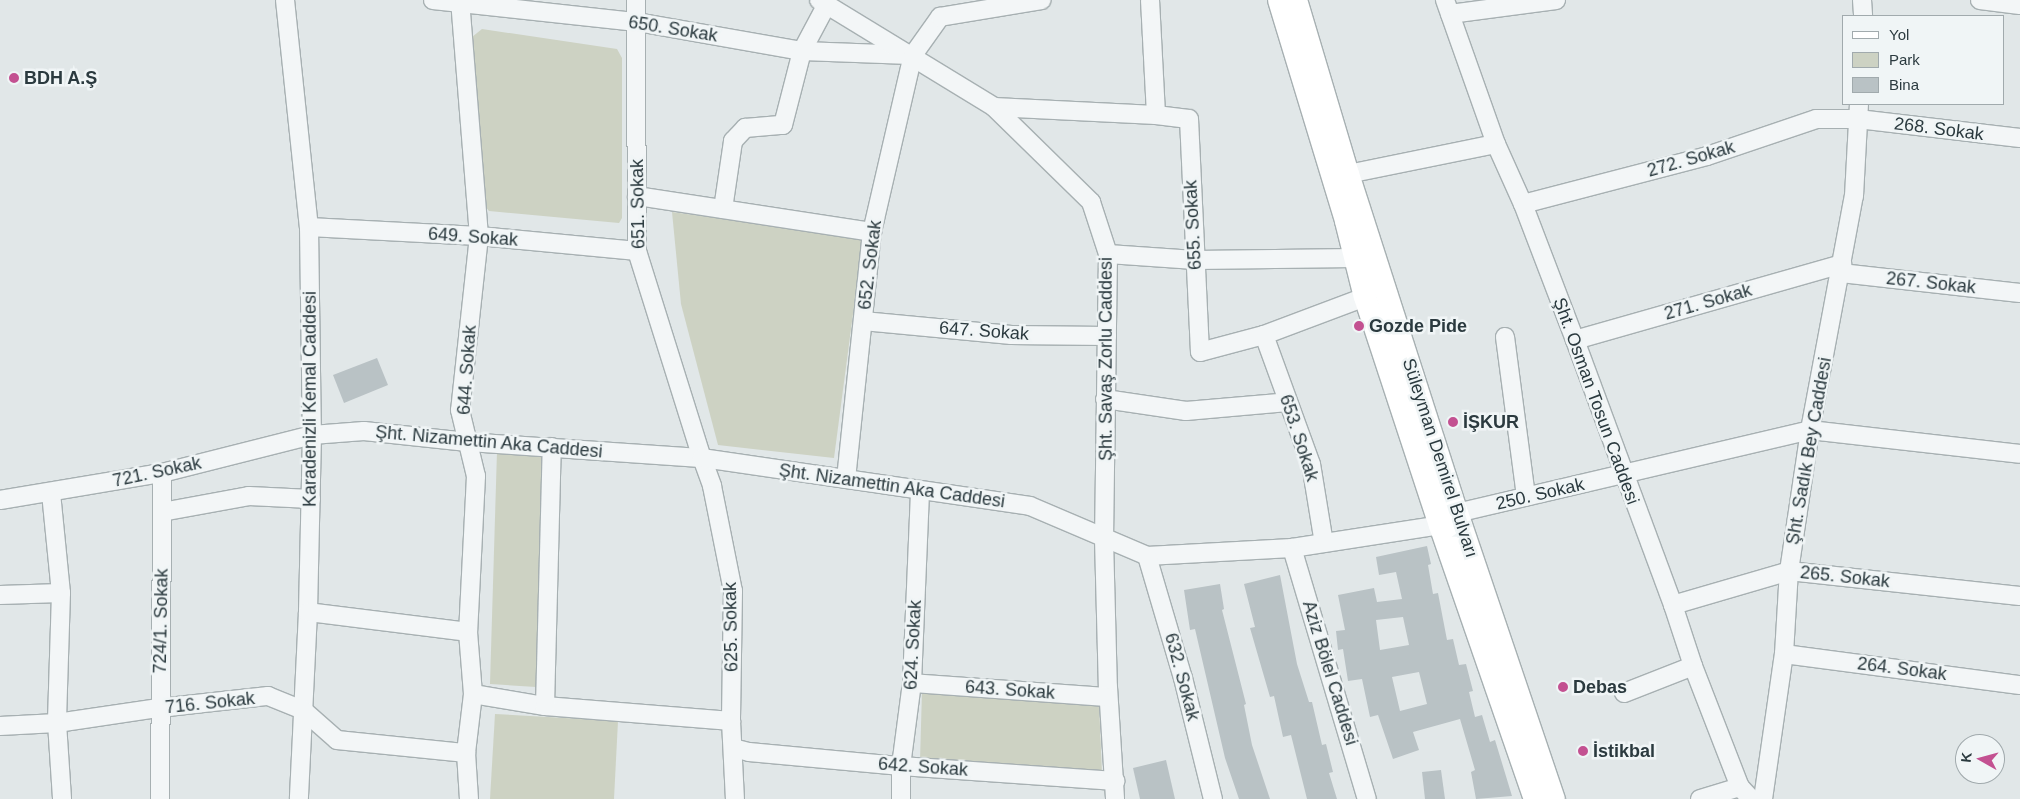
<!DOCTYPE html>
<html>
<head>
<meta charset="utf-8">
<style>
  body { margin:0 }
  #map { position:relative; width:2020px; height:799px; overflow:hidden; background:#e1e7e8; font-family:Helvetica,sans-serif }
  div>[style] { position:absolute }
  .green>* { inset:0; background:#cdd2c3 }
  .building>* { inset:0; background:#b9c2c5 }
  .roads { filter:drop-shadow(1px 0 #a7b0b2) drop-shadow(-1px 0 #a7b0b2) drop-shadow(0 1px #a7b0b2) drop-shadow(0 -1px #a7b0b2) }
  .minor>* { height:18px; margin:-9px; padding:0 9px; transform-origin:9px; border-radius:9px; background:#f3f6f7 }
  .major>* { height:22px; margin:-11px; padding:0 11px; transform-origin:11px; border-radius:11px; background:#fff }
  .dots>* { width:14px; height:14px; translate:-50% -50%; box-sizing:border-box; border:2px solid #f0f5f6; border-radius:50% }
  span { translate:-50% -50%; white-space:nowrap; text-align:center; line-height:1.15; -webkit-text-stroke:5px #f0f5f6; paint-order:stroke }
  .street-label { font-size:18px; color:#2b3a3f }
  .poi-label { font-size:18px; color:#2b3a3f; font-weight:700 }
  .left { translate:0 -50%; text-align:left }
  .legend { position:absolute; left:1842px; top:15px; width:162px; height:90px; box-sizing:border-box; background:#f0f5f6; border:1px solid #a1aaad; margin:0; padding:6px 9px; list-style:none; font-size:15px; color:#2b3a3f }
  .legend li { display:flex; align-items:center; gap:10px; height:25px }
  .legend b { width:25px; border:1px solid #a1aaad }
  .north { position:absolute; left:1955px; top:734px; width:50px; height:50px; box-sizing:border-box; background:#f0f5f6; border:1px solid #a1aaad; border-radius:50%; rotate:277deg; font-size:14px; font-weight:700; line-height:20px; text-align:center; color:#2b3a3f }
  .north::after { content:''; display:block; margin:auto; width:18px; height:22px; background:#c35191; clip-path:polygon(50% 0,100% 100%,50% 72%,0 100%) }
</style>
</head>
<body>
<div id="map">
  <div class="green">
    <i style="clip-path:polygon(482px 29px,617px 49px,622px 58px,622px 218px,619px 223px,489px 211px,483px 204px,472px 37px)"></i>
    <i style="clip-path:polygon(672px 212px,863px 238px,834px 458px,718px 445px,681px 304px)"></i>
    <i style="clip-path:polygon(497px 451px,544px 455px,536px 687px,490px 684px)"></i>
    <i style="clip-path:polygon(922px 691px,1099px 703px,1102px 773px,920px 761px)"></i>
    <i style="clip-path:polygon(495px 714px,618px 721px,614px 799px,490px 799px)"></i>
  </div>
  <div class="building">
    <i style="clip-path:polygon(377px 358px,388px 385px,344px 403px,333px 375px)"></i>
    <i style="clip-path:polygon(evenodd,1427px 546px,1431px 564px,1428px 565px,1433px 594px,1438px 593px,1447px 640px,1453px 639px,1459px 665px,1466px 664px,1473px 691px,1469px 692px,1475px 717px,1482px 715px,1490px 742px,1495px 740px,1512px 796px,1476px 799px,1471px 772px,1475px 770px,1460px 719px,1413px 732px,1419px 750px,1393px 759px,1378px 715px,1370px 717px,1362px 679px,1348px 681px,1343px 649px,1338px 650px,1336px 631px,1345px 630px,1338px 595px,1374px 588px,1377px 602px,1402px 599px,1396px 572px,1379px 575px,1376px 557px,1427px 546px,1403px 617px,1409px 645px,1380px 650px,1376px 620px,1403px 617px,1427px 546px,1419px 672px,1427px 704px,1400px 711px,1392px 677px,1419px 672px)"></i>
    <i style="clip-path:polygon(1280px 575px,1297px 664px,1309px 702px,1312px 702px,1322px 745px,1326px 744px,1333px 772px,1329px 773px,1337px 799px,1307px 799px,1291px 735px,1283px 737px,1274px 696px,1270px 697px,1250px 628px,1255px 627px,1244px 584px)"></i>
    <i style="clip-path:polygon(1220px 584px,1224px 609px,1222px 610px,1246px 704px,1244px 705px,1252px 745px,1270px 799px,1239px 799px,1225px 758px,1195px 629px,1190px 630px,1184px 590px)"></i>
    <i style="clip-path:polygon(1166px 760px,1175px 799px,1140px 799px,1133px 768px)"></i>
    <i style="clip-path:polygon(1441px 770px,1445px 799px,1425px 799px,1422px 772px)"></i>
  </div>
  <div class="roads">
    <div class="minor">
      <i style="left:285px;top:0;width:228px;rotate:84deg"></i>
      <i style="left:309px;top:227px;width:208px;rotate:89.2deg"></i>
      <i style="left:312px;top:435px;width:177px;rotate:91.3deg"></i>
      <i style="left:308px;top:612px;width:187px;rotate:92.8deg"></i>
      <i style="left:433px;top:0;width:205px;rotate:6.2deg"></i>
      <i style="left:637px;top:22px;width:168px;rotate:10deg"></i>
      <i style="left:802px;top:51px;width:108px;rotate:2.1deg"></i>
      <i style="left:460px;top:0;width:237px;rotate:85.4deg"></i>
      <i style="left:479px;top:236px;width:175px;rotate:96.2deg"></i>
      <i style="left:460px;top:410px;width:68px;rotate:76.4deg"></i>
      <i style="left:476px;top:476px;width:156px;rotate:92.9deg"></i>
      <i style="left:468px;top:632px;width:62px;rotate:85.4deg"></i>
      <i style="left:473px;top:694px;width:59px;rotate:96.8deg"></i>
      <i style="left:466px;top:753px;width:46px;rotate:86.3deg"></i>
      <i style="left:636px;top:0;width:251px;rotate:89.8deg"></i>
      <i style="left:637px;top:251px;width:217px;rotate:72.6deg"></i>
      <i style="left:702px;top:458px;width:30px;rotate:70deg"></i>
      <i style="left:712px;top:486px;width:107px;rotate:78.7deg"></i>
      <i style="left:733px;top:591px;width:130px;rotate:90.9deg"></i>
      <i style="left:731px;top:721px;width:78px;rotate:87.1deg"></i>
      <i style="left:819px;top:0;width:205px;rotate:31.4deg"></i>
      <i style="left:994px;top:107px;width:136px;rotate:44.4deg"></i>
      <i style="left:1091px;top:202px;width:55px;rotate:71.9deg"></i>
      <i style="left:1108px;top:254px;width:285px;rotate:90.8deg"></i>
      <i style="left:1104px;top:539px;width:148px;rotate:88.5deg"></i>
      <i style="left:1108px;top:687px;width:112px;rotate:86.4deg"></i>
      <i style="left:1150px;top:0;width:115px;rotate:87deg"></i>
      <i style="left:1445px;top:0;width:153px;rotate:70.5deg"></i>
      <i style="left:1496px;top:144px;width:66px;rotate:65.8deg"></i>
      <i style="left:1523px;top:204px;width:146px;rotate:69.1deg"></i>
      <i style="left:1575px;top:340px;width:283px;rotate:69.7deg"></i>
      <i style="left:1673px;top:605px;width:64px;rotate:71.8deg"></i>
      <i style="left:1693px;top:666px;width:130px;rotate:68.8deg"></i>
      <i style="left:1740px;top:787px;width:16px;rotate:47deg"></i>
      <i style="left:1862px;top:0;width:16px;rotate:86deg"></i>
      <i style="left:1980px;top:0;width:40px;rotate:7.1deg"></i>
      <i style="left:1450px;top:14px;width:107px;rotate:-7.5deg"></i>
      <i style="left:994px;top:107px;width:162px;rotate:2.8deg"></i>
      <i style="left:1156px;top:115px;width:33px;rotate:7deg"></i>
      <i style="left:1189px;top:119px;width:233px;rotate:87.3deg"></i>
      <i style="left:1200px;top:352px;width:66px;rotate:-14.9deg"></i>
      <i style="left:1264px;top:335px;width:108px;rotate:-20.6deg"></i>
      <i style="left:1348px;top:174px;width:151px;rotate:-11.5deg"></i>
      <i style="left:637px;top:196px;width:238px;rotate:8.7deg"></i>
      <i style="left:1523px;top:204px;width:190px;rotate:-14.6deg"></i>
      <i style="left:1707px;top:156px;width:115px;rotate:-18.7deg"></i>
      <i style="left:1816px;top:119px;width:42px"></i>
      <i style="left:1858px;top:119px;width:163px;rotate:6.7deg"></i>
      <i style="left:723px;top:209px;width:69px;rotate:-81.6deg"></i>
      <i style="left:733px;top:141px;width:18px;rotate:-47deg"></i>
      <i style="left:745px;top:128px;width:38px;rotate:-5deg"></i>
      <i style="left:783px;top:125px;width:76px;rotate:-75.6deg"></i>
      <i style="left:802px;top:51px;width:53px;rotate:-62deg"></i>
      <i style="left:309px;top:227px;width:170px;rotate:3deg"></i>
      <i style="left:479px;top:236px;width:159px;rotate:5.4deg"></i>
      <i style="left:1108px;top:254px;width:87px;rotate:3.9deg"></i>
      <i style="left:1195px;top:260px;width:160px;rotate:-0.7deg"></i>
      <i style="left:1841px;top:273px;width:180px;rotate:6.4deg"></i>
      <i style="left:863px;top:321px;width:149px;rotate:5.4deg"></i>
      <i style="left:1011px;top:335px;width:96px;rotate:0.6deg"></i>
      <i style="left:1264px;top:335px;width:137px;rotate:70deg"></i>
      <i style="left:1311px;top:464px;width:80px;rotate:80.7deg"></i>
      <i style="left:1505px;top:337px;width:161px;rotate:82.5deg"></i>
      <i style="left:1575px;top:340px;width:278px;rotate:-15.9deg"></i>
      <i style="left:1105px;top:399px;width:82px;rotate:8.4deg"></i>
      <i style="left:1186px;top:411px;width:102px;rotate:-5deg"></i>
      <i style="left:846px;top:479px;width:248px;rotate:-84deg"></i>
      <i style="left:872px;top:232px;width:182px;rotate:-77deg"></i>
      <i style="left:913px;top:55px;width:47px;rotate:-54.6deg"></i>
      <i style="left:940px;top:17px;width:103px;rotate:-9.5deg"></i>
      <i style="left:51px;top:493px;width:100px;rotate:84.3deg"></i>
      <i style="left:61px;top:593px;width:130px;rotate:91.8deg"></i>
      <i style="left:57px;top:723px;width:76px;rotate:86.2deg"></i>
      <i style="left:0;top:500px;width:164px;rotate:-9.5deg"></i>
      <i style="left:162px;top:473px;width:155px;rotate:-14.2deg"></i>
      <i style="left:312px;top:435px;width:52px;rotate:-4.4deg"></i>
      <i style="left:364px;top:431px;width:104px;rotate:6.1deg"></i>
      <i style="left:467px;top:442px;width:236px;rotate:3.9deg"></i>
      <i style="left:702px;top:458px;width:331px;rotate:8.3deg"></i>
      <i style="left:1030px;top:506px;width:127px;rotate:23.1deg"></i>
      <i style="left:1147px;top:556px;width:145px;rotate:-3.2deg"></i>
      <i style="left:1292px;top:548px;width:150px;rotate:-8.8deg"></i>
      <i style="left:1440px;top:525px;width:21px;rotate:-35deg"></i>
      <i style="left:1457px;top:513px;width:363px;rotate:-13.2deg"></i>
      <i style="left:1810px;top:430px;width:211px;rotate:6.5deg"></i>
      <i style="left:162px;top:512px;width:88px;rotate:-10.4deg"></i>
      <i style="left:249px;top:496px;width:62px;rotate:2.8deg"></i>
      <i style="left:1292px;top:548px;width:262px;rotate:73.4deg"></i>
      <i style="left:1147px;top:556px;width:127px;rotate:73.6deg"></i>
      <i style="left:1183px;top:678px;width:125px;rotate:76.1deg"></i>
      <i style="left:0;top:595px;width:61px;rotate:-1.9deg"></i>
      <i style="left:1673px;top:605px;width:121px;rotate:-16.3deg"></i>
      <i style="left:1789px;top:571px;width:232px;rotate:6.2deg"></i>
      <i style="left:308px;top:612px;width:161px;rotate:7.1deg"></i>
      <i style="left:1784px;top:654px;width:238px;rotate:7.5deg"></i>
      <i style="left:912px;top:683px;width:196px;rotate:4.1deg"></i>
      <i style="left:1624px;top:693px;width:74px;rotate:-21.4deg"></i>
      <i style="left:473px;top:694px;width:73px;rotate:9.5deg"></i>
      <i style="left:545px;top:706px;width:187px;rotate:4.6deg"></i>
      <i style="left:545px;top:706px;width:259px;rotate:-88.5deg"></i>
      <i style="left:0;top:726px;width:57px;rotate:-3deg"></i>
      <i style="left:57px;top:723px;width:103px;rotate:-8.4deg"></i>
      <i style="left:159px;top:708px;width:110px;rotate:-6.3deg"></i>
      <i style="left:268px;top:696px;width:38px;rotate:22deg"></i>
      <i style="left:303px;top:710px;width:45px;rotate:41.4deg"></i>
      <i style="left:337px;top:740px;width:130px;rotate:5.8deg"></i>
      <i style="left:733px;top:748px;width:16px;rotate:14deg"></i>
      <i style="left:749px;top:752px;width:153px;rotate:5.3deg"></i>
      <i style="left:901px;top:766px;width:215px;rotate:4deg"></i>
      <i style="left:160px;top:799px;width:326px;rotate:-89.6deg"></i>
      <i style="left:901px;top:799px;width:33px;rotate:-90deg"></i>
      <i style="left:901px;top:766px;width:84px;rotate:-82.5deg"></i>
      <i style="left:912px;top:683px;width:193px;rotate:-87.6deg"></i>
      <i style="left:1700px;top:799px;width:42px;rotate:-16.7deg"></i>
      <i style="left:1763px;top:799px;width:147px;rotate:-81.8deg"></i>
      <i style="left:1784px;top:654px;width:83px;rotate:-86.6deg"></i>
      <i style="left:1789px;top:571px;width:143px;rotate:-81.5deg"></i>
      <i style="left:1810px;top:430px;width:238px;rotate:-79.4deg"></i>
      <i style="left:1854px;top:196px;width:92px;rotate:-86.9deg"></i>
    </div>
    <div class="major">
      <i style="left:1279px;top:0;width:231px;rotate:73.1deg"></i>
      <i style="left:1346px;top:221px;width:78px;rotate:76deg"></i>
      <i style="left:1365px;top:297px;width:240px;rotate:71.8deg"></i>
      <i style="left:1440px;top:525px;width:290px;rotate:70.9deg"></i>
      <i style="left:1296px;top:0;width:182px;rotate:73.4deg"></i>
      <i style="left:1348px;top:174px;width:356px;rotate:72.2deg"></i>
      <i style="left:1457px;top:513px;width:302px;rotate:71.3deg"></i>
    </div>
  </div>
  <div class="dots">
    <i style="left:14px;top:78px;background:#c35191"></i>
    <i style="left:1359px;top:326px;background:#c35191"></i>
    <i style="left:1453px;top:422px;background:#c35191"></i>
    <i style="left:1563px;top:687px;background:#c35191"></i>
    <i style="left:1583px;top:751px;background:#c35191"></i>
  </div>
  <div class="street-label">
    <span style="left:673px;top:29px;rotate:9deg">650. Sokak</span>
    <span style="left:1939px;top:129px;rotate:7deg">268. Sokak</span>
    <span style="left:1691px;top:159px;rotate:-16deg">272. Sokak</span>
    <span style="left:638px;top:204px;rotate:-91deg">651. Sokak</span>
    <span style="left:1193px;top:225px;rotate:-93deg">655. Sokak</span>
    <span style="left:473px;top:237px;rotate:4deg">649. Sokak</span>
    <span style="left:870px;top:265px;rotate:-83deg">652. Sokak</span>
    <span style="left:1931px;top:283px;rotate:6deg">267. Sokak</span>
    <span style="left:1708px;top:302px;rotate:-16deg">271. Sokak</span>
    <span style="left:984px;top:331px;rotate:4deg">647. Sokak</span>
    <span style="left:1106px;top:359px;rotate:-90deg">Şht. Savaş Zorlu Caddesi</span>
    <span style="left:467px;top:370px;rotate:-86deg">644. Sokak</span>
    <span style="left:310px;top:399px;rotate:-90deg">Karadenizli Kemal Caddesi</span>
    <span style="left:1596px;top:401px;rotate:70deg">Şht. Osman Tosun Caddesi</span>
    <span style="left:1299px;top:438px;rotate:72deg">653. Sokak</span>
    <span style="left:489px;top:442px;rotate:5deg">Şht. Nizamettin Aka Caddesi</span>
    <span style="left:1809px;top:451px;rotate:-80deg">Şht. Sadık Bey Caddesi</span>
    <span style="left:1440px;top:458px;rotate:72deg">Süleyman Demirel Bulvarı</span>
    <span style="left:157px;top:472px;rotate:-12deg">721. Sokak</span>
    <span style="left:892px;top:486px;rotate:8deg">Şht. Nizamettin Aka Caddesi</span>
    <span style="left:1540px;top:494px;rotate:-13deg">250. Sokak</span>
    <span style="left:1845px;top:577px;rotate:6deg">265. Sokak</span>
    <span style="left:161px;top:621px;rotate:-89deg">724/1. Sokak</span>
    <span style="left:731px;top:627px;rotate:-91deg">625. Sokak</span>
    <span style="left:913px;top:645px;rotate:-87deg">624. Sokak</span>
    <span style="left:1902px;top:669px;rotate:7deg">264. Sokak</span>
    <span style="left:1330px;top:673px;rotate:73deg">Aziz Bölel Caddesi</span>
    <span style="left:1182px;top:677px;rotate:75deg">632. Sokak</span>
    <span style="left:1010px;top:690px;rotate:4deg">643. Sokak</span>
    <span style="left:210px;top:703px;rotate:-6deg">716. Sokak</span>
    <span style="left:923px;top:767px;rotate:4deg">642. Sokak</span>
  </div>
  <div class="poi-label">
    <span class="left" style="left:24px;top:78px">BDH A.Ş</span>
    <span class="left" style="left:1369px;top:326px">Gozde Pide</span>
    <span class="left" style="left:1463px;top:422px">İŞKUR</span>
    <span class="left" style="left:1573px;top:687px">Debas</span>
    <span class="left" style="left:1593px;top:751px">İstikbal</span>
  </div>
  <ul class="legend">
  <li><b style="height:6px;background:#fff"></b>Yol</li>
  <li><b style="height:14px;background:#cdd2c3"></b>Park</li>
  <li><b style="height:14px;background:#b9c2c5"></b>Bina</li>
  </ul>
  <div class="north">K</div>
</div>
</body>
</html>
